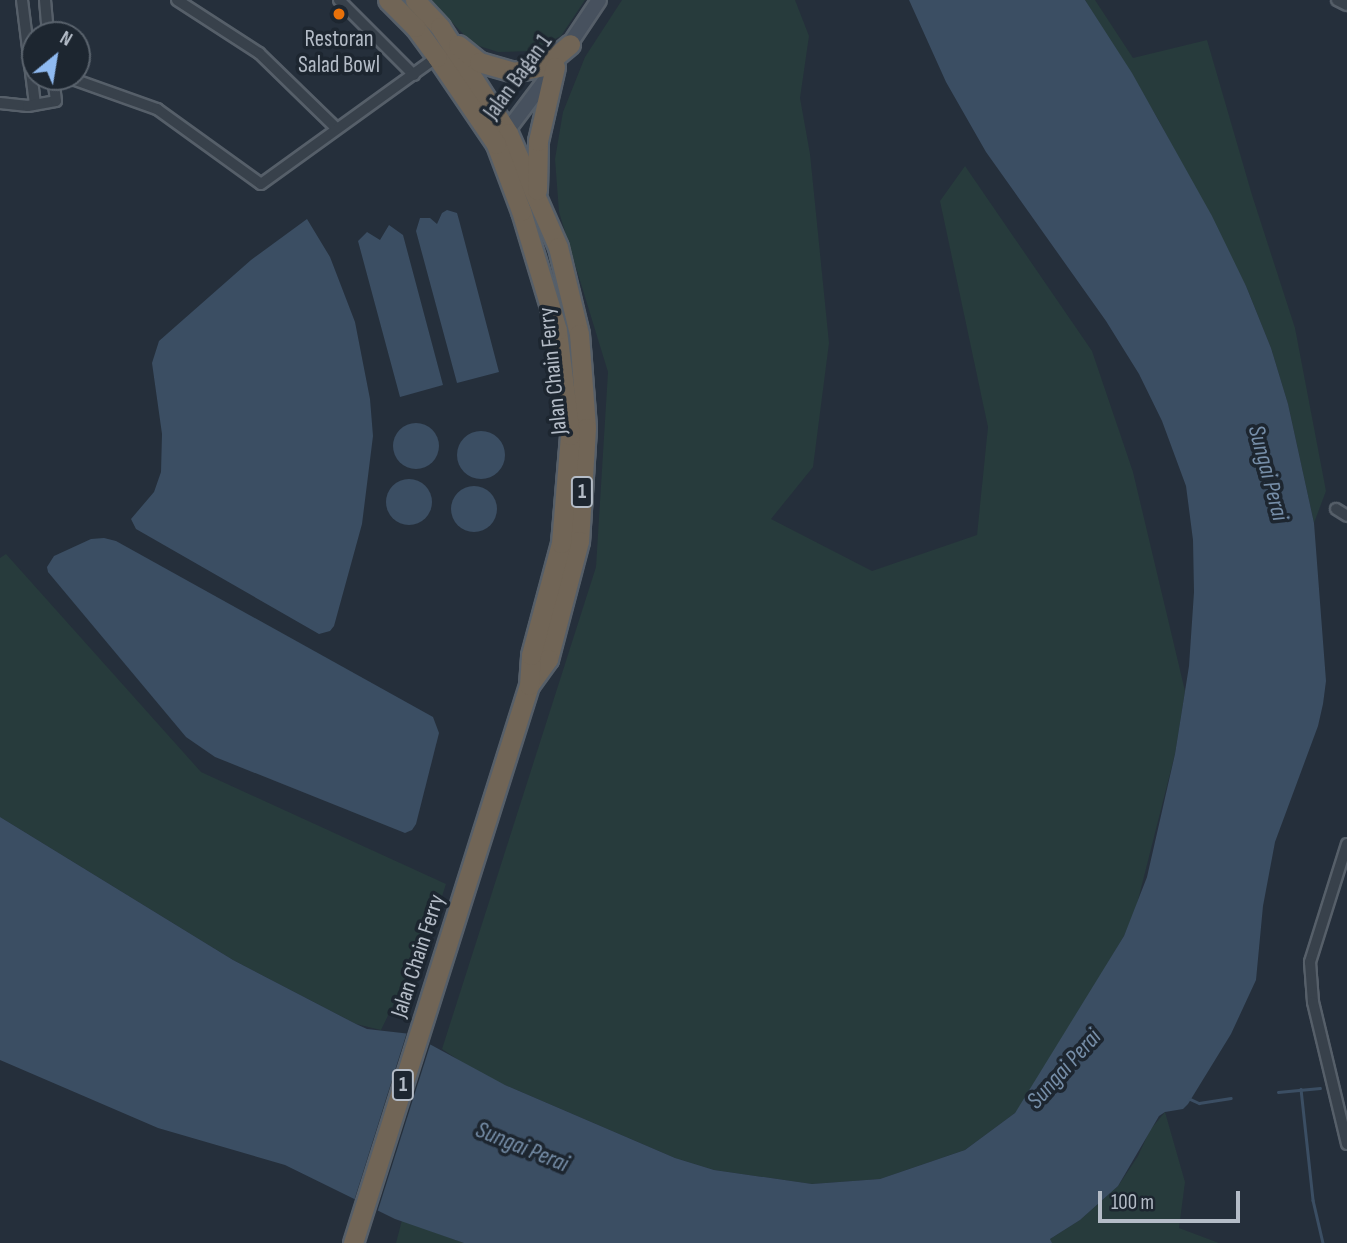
<!DOCTYPE html>
<html>
<head>
<meta charset="utf-8">
<style>
  body { margin:0 }
  #map { position:relative; width:1347px; height:1243px; overflow:hidden; background:#252f3b; font-family:"Sofia Sans Condensed",sans-serif }
  div>[style] { position:absolute }
  .green>* { inset:0; background:#273b3c }
  .water>* { inset:0; background:#3b4e63 }
  .round { border-radius:50% }
  .pier>* { inset:0; background:#252f3b }
  .stream>* { height:2.5px; margin:-1.25px; padding:0 1.25px; transform-origin:1.25px; border-radius:1.25px; background:#3b4e63 }
  .roads { filter:drop-shadow(2px 0 #565f69) drop-shadow(-2px 0 #565f69) drop-shadow(0 2px #565f69) drop-shadow(0 -2px #565f69) }
  .street>* { height:10px; margin:-5px; padding:0 5px; transform-origin:5px; border-radius:5px; background:#38414b }
  .secondary>* { height:14px; margin:-7px; padding:0 7px; transform-origin:7px; border-radius:7px; background:#47515e }
  .highway>* { height:19px; margin:-9.5px; padding:0 9.5px; transform-origin:9.5px; border-radius:9.5px; background:#716556 }
  .dots>* { width:19px; height:19px; translate:-50% -50%; box-sizing:border-box; border:4px solid #1d2630; border-radius:50% }
  span { translate:-50% -50%; white-space:nowrap; text-align:center; line-height:1.15; -webkit-text-stroke:7px #1d2630; paint-order:stroke }
  .shield-label span { padding:2px 5px; background:#1d2630; border:2px solid; border-radius:5px; -webkit-text-stroke-width:0 }
  .shield-label { font-size:21px; color:#b4bcc7; font-weight:700 }
  .poi-label { font-size:23px; color:#b4bcc7 }
  .street-label { font-size:23px; color:#b4bcc7 }
  .water-label { font-size:24px; color:#768ea8; font-style:italic }
  .north { position:absolute; left:21px; top:21px; width:70px; height:70px; box-sizing:border-box; background:#1d2630; border:2px solid #59626c; border-radius:50%; rotate:30deg; font-size:19px; font-weight:700; line-height:28px; text-align:center; color:#b4bcc7 }
  .north::after { content:''; display:block; margin:auto; width:24px; height:32px; background:#8fbaf1; clip-path:polygon(50% 0,100% 100%,50% 72%,0 100%) }
  .scale { position:absolute; left:1098px; top:1191px; width:142px; height:32px; box-sizing:border-box; border:4px solid #b4bcc7; border-top:0; padding-left:9px; font-size:21px; line-height:24px; white-space:nowrap; color:#b4bcc7; -webkit-text-stroke:5px #1d2630; paint-order:stroke }
</style>
</head>
<body>
<div id="map">
  <div class="green">
    <i style="clip-path:polygon(430px 0,585px 0,561px 36px,530px 51px,498px 52px,473px 44px)"></i>
    <i style="clip-path:polygon(622px 0,795px 0,809px 36px,800px 98px,810px 154px,829px 343px,813px 467px,771px 519px,872px 571px,977px 535px,988px 427px,940px 201px,965px 166px,1092px 351px,1133px 472px,1185px 691px,1175px 754px,1136px 908px,1124px 936px,1030px 1093px,1015px 1113px,965px 1150px,880px 1179px,812px 1184px,714px 1170px,675px 1158px,505px 1085px,478px 1073px,442px 1049px,596px 567px,608px 372px,559px 212px,555px 159px,563px 112px,585px 57px)"></i>
    <i style="clip-path:polygon(1085px 0,1095px 0,1133px 58px,1207px 40px,1252px 195px,1295px 328px,1326px 491px,1314px 523px,1288px 404px,1271px 348px,1246px 286px,1158px 119px)"></i>
    <i style="clip-path:polygon(6px 554px,201px 772px,446px 884px,408px 1003px,397px 997px,381px 1030px,356px 1024px,233px 960px,0 817px,0 558px)"></i>
    <i style="clip-path:polygon(1165px 1112px,1185px 1182px,1179px 1228px,1219px 1243px,1052px 1243px,1050px 1239px,1080px 1220px,1118px 1186px,1138px 1156px,1150px 1130px)"></i>
    <i style="clip-path:polygon(402px 1220px,464px 1243px,396px 1243px)"></i>
  </div>
  <div class="water">
    <i style="clip-path:polygon(909px 0,1085px 0,1132px 73px,1212px 216px,1246px 286px,1271px 348px,1288px 404px,1314px 523px,1326px 681px,1323px 704px,1318px 726px,1275px 842px,1263px 906px,1256px 980px,1231px 1034px,1188px 1104px,1183px 1109px,1165px 1112px,1159px 1116px,1118px 1186px,1080px 1220px,1050px 1239px,1052px 1243px,464px 1243px,395px 1219px,285px 1165px,158px 1128px,0 1060px,0 817px,233px 960px,356px 1024px,367px 1029px,411px 1034px,505px 1085px,675px 1158px,714px 1170px,812px 1184px,880px 1179px,965px 1150px,1015px 1113px,1124px 936px,1147px 877px,1175px 754px,1189px 666px,1194px 592px,1193px 540px,1186px 486px,1162px 421px,1139px 374px,1106px 321px,986px 152px,946px 82px)"></i>
    <i style="clip-path:polygon(447px 210px,457px 213px,459px 220px,499px 372px,457px 383px,416px 231px,420px 218px,430px 218px,437px 224px,442px 213px)"></i>
    <i style="clip-path:polygon(307px 219px,330px 257px,355px 322px,370px 399px,373px 436px,362px 524px,334px 626px,330px 631px,319px 634px,136px 529px,131px 519px,154px 492px,161px 472px,162px 434px,152px 363px,159px 341px,251px 260px)"></i>
    <i style="clip-path:polygon(389px 225px,403px 235px,443px 385px,400px 397px,358px 241px,367px 232px,380px 240px)"></i>
    <i class="round" style="left:393px;top:423px;width:46px;height:46px"></i>
    <i class="round" style="left:457px;top:431px;width:48px;height:48px"></i>
    <i class="round" style="left:386px;top:479px;width:46px;height:46px"></i>
    <i class="round" style="left:451px;top:486px;width:46px;height:46px"></i>
    <i style="clip-path:polygon(104px 538px,116px 541px,433px 717px,439px 733px,416px 824px,412px 830px,405px 833px,215px 757px,186px 737px,48px 572px,47px 567px,54px 556px,91px 539px)"></i>
  </div>
  <div class="pier">
    <i style="clip-path:polygon(408px 1029px,432px 1039px,377px 1213px,354px 1201px)"></i>
  </div>
  <div class="stream">
    <i style="left:1301px;top:1089px;width:112px;rotate:83.8deg"></i>
    <i style="left:1313px;top:1200px;width:44px;rotate:76.9deg"></i>
    <i style="left:1278px;top:1092px;width:42px;rotate:-5.4deg"></i>
    <i style="left:1190px;top:1099px;width:10px;rotate:24deg"></i>
    <i style="left:1199px;top:1103px;width:32px;rotate:-9deg"></i>
  </div>
  <div class="roads">
    <div class="street">
      <i style="left:22px;top:0;width:105px;rotate:82.9deg"></i>
      <i style="left:45px;top:0;width:35px;rotate:85deg"></i>
      <i style="left:177px;top:0;width:98px;rotate:32.9deg"></i>
      <i style="left:259px;top:53px;width:107px;rotate:44.2deg"></i>
      <i style="left:339px;top:0;width:106px;rotate:45deg"></i>
      <i style="left:1337px;top:0;width:11px;rotate:27deg"></i>
      <i style="left:67px;top:77px;width:96px;rotate:19.6deg"></i>
      <i style="left:157px;top:109px;width:128px;rotate:35.8deg"></i>
      <i style="left:261px;top:184px;width:217px;rotate:-35.8deg"></i>
      <i style="left:0;top:103px;width:28px;rotate:6deg"></i>
      <i style="left:28px;top:106px;width:28px;rotate:-10deg"></i>
      <i style="left:56px;top:101px;width:24px;rotate:-97deg"></i>
      <i style="left:1336px;top:509px;width:13px;rotate:32deg"></i>
      <i style="left:1347px;top:844px;width:124px;rotate:107.4deg"></i>
      <i style="left:1310px;top:962px;width:40px;rotate:85.7deg"></i>
      <i style="left:1313px;top:1002px;width:146px;rotate:76.5deg"></i>
    </div>
    <div class="secondary">
      <i style="left:565px;top:51px;width:61px;rotate:-56.3deg"></i>
      <i style="left:501px;top:139px;width:81px;rotate:-53deg"></i>
    </div>
    <div class="highway">
      <i style="left:415px;top:0;width:37px;rotate:47deg"></i>
      <i style="left:440px;top:27px;width:126px;rotate:57.3deg"></i>
      <i style="left:508px;top:133px;width:124px;rotate:66.3deg"></i>
      <i style="left:558px;top:247px;width:89px;rotate:76.4deg"></i>
      <i style="left:579px;top:334px;width:94px;rotate:85.7deg"></i>
      <i style="left:586px;top:428px;width:113px;rotate:93.5deg"></i>
      <i style="left:579px;top:541px;width:122px;rotate:104.7deg"></i>
      <i style="left:548px;top:659px;width:31px;rotate:126deg"></i>
      <i style="left:458px;top:45px;width:27px;rotate:39deg"></i>
      <i style="left:479px;top:62px;width:35px;rotate:16deg"></i>
      <i style="left:513px;top:72px;width:32px;rotate:-11deg"></i>
      <i style="left:544px;top:66px;width:34px;rotate:-40deg"></i>
      <i style="left:537px;top:190px;width:49px;rotate:-88.8deg"></i>
      <i style="left:538px;top:141px;width:76px;rotate:-77.1deg"></i>
      <i style="left:353px;top:1243px;width:585px;rotate:-72.49deg"></i>
      <i style="left:529px;top:685px;width:30px;rotate:-86deg"></i>
      <i style="left:531px;top:655px;width:116px;rotate:-75deg"></i>
      <i style="left:561px;top:543px;width:108px;rotate:-85.2deg"></i>
      <i style="left:570px;top:435px;width:106px;rotate:-97.1deg"></i>
      <i style="left:557px;top:330px;width:124px;rotate:-106.8deg"></i>
      <i style="left:521px;top:211px;width:72px;rotate:-110.5deg"></i>
      <i style="left:496px;top:144px;width:105px;rotate:-124.1deg"></i>
      <i style="left:437px;top:57px;width:37px;rotate:-126deg"></i>
      <i style="left:415px;top:27px;width:38px;rotate:-135deg"></i>
    </div>
  </div>
  <div class="dots">
    <i style="left:339px;top:14px;background:#e8710a"></i>
  </div>
  <div class="shield-label">
    <span style="left:582px;top:492px">1</span>
    <span style="left:403px;top:1085px">1</span>
  </div>
  <div class="poi-label">
    <span style="left:339px;top:52px">Restoran<br>Salad Bowl</span>
  </div>
  <div class="street-label">
    <span style="left:518px;top:77px;rotate:-54deg">Jalan Bagan 1</span>
    <span style="left:553px;top:371px;rotate:-96deg">Jalan Chain Ferry</span>
    <span style="left:418px;top:956px;rotate:-72deg">Jalan Chain Ferry</span>
  </div>
  <div class="water-label">
    <span style="left:1268px;top:473px;rotate:75deg">Sungai Perai</span>
    <span style="left:1064px;top:1069px;rotate:-48deg">Sungai Perai</span>
    <span style="left:522px;top:1147px;rotate:22deg">Sungai Perai</span>
  </div>
  <div class="north">N</div>
  <div class="scale">100 m</div>
</div>
</body>
</html>
